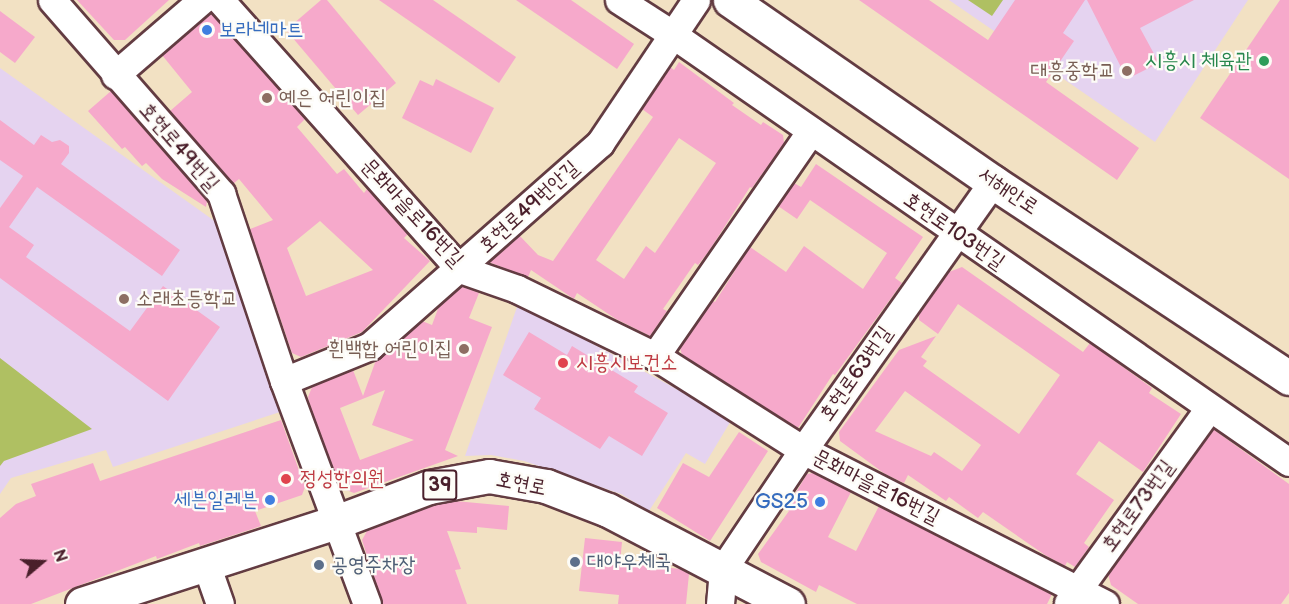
<!DOCTYPE html>
<html>
<head>
<meta charset="utf-8">
<style>
  body { margin:0 }
  #map { position:relative; width:1289px; height:604px; overflow:hidden; background:#f2e1c3; font-family:"Balsamiq Sans","Poor Story",sans-serif }
  div>[style] { position:absolute }
  .built>* { inset:0; background:#e5d3f0 }
  .green>* { inset:0; background:#afc062 }
  .building>* { inset:0; background:#f6a9cb }
  .roads { filter:drop-shadow(2px 0 #633c42) drop-shadow(-2px 0 #633c42) drop-shadow(0 2px #633c42) drop-shadow(0 -2px #633c42) }
  .minor>* { height:27px; margin:-13.5px; padding:0 13.5px; transform-origin:13.5px; border-radius:13.5px; background:#fff }
  .major>* { height:33px; margin:-16.5px; padding:0 16.5px; transform-origin:16.5px; border-radius:16.5px; background:#fff }
  .dots>* { width:16px; height:16px; translate:-50% -50%; box-sizing:border-box; border:3px solid #fdfcf7; border-radius:50% }
  span { translate:-50% -50%; white-space:nowrap; text-align:center; line-height:1.15; -webkit-text-stroke:4.5px #fdfcf7; paint-order:stroke }
  .shield-label span { padding:2px 4px; background:#fdfcf7; border:2px solid; border-radius:4px; -webkit-text-stroke-width:0 }
  .shield-label { font-size:20px; color:#4a1f2b; font-weight:700 }
  .shop-label { font-size:21px; color:#366cbe }
  .left { translate:0 -50%; text-align:left }
  .right { translate:-100% -50%; text-align:right }
  .leisure-label { font-size:21px; color:#27864d }
  .education-label { font-size:21px; color:#785e54 }
  .street-label { font-size:21px; color:#4a1f2b }
  .health-label { font-size:21px; color:#be3a42 }
  .service-label { font-size:21px; color:#4e5e75 }
  .north { position:absolute; left:12px; top:532px; width:60px; height:60px; -webkit-text-stroke:4px #fdfcf7; paint-order:stroke; rotate:71deg; font-size:16px; font-weight:700; line-height:24px; text-align:center; color:#4a1f2b }
  .north::after { content:''; display:block; margin:auto; width:21px; height:27px; background:#4a1f2b; clip-path:polygon(50% 0,100% 100%,50% 72%,0 100%) }
</style>
</head>
<body>
<div id="map">
  <div class="built">
    <i style="clip-path:polygon(949px 0,1248px 0,1155px 142px)"></i>
    <i style="clip-path:polygon(0 68px,223px 227px,286px 410px,113px 467px,106px 450px,11px 478px,0 494px)"></i>
    <i style="clip-path:polygon(521px 305px,732px 419px,705px 464px,686px 453px,649px 511px,621px 494px,524px 461px,491px 455px,465px 456px,517px 307px)"></i>
  </div>
  <div class="green">
    <i style="clip-path:polygon(968px 0,1003px 0,992px 16px)"></i>
    <i style="clip-path:polygon(0 358px,92px 429px,4px 461px,0 466px)"></i>
  </div>
  <div class="building">
    <i style="clip-path:polygon(77px 0,169px 0,125px 40px,114px 40px)"></i>
    <i style="clip-path:polygon(321px 0,327px 0,396px 83px,358px 115px,286px 30px)"></i>
    <i style="clip-path:polygon(379px 0,433px 0,516px 57px,499px 83px)"></i>
    <i style="clip-path:polygon(516px 0,571px 0,634px 44px,617px 69px)"></i>
    <i style="clip-path:polygon(859px 0,929px 0,988px 40px,1015px 0,1085px 0,1063px 33px,1074px 41px,1046px 82px,1139px 148px,1117px 180px)"></i>
    <i style="clip-path:polygon(1087px 0,1194px 0,1140px 28px,1159px 63px,1127px 79px)"></i>
    <i style="clip-path:polygon(1280px 0,1289px 0,1289px 179px,1200px 118px)"></i>
    <i style="clip-path:polygon(0 11px,35px 37px,15px 63px,0 52px)"></i>
    <i style="clip-path:polygon(evenodd,211px 13px,305px 119px,297px 127px,337px 174px,344px 169px,364px 193px,367px 189px,408px 234px,404px 238px,430px 261px,362px 332px,301px 357px,292px 353px,250px 229px,273px 220px,239px 179px,233px 184px,170px 111px,192px 92px,162px 55px,211px 13px,320px 221px,373px 270px,306px 296px,287px 248px,320px 221px)"></i>
    <i style="clip-path:polygon(evenodd,679px 62px,734px 103px,732px 105px,761px 125px,763px 122px,783px 135px,784px 143px,752px 188px,750px 187px,709px 251px,698px 265px,695px 263px,663px 309px,667px 311px,650px 336px,616px 319px,577px 293px,574px 299px,531px 270px,528px 277px,491px 263px,490px 261px,519px 235px,538px 255px,553px 261px,653px 117px,642px 109px,670px 67px,674px 70px,679px 62px,679px 138px,716px 163px,655px 253px,646px 246px,624px 279px,596px 260px,679px 138px)"></i>
    <i style="clip-path:polygon(436px 79px,494px 108px,471px 153px,402px 118px,420px 80px,433px 86px)"></i>
    <i style="clip-path:polygon(111px 91px,207px 201px,206px 207px,162px 179px,146px 163px,142px 166px,125px 147px,122px 149px,88px 111px)"></i>
    <i style="clip-path:polygon(0 120px,34px 145px,41px 135px,52px 142px,60px 140px,69px 146px,69px 153px,61px 164px,180px 250px,162px 276px,37px 187px,9px 227px,34px 245px,26px 257px,130px 331px,163px 286px,220px 327px,168px 401px,0 278px,0 208px,23px 176px,0 160px)"></i>
    <i style="clip-path:polygon(816px 164px,923px 237px,895px 278px,902px 283px,835px 375px,833px 374px,798px 428px,682px 355px,680px 348px,713px 301px,715px 302px,750px 247px,786px 272px,804px 246px,863px 289px,887px 253px,810px 200px,797px 219px,778px 206px,794px 183px,801px 187px)"></i>
    <i style="clip-path:polygon(evenodd,962px 267px,1083px 352px,1090px 343px,1152px 388px,1149px 393px,1181px 414px,1143px 472px,1099px 441px,1076px 474px,1114px 500px,1084px 543px,1089px 547px,1075px 567px,1067px 562px,1065px 566px,1045px 555px,983px 512px,978px 518px,949px 497px,946px 501px,908px 475px,904px 483px,885px 474px,840px 441px,839px 432px,899px 350px,936px 336px,921px 357px,927px 361px,923px 366px,1019px 434px,1060px 375px,958px 304px,938px 334px,919px 320px,919px 314px,949px 272px,962px 267px,905px 391px,981px 445px,962px 471px,934px 452px,931px 456px,875px 431px,905px 391px)"></i>
    <i style="clip-path:polygon(evenodd,462px 286px,479px 293px,469px 318px,492px 327px,445px 450px,458px 456px,354px 493px,341px 488px,311px 409px,308px 397px,312px 387px,353px 370px,363px 396px,376px 360px,422px 321px,432px 325px,439px 306px,462px 286px,385px 390px,372px 425px,414px 440px,360px 460px,340px 408px,385px 390px)"></i>
    <i style="clip-path:polygon(529px 332px,567px 355px,572px 346px,638px 386px,634px 392px,668px 413px,642px 456px,609px 436px,600px 449px,534px 409px,541px 398px,503px 375px)"></i>
    <i style="clip-path:polygon(281px 420px,305px 487px,302px 495px,255px 511px,261px 526px,200px 546px,199px 543px,157px 559px,156px 556px,31px 604px,0 604px,0 518px,16px 504px,36px 496px,31px 484px,93px 463px,100px 481px)"></i>
    <i style="clip-path:polygon(1213px 429px,1289px 484px,1289px 593px,1281px 604px,1138px 604px,1111px 585px,1108px 574px)"></i>
    <i style="clip-path:polygon(739px 432px,768px 451px,710px 541px,657px 508px,683px 463px,709px 477px)"></i>
    <i style="clip-path:polygon(813px 473px,851px 492px,828px 537px,856px 551px,879px 506px,1052px 594px,1047px 604px,857px 604px,819px 585px,816px 592px,761px 562px,758px 554px,789px 511px,786px 509px,807px 474px)"></i>
    <i style="clip-path:polygon(455px 501px,509px 506px,507px 530px,477px 527px,477px 533px,447px 531px,461px 569px,455px 570px,467px 604px,382px 604px,362px 540px,367px 531px,434px 505px)"></i>
    <i style="clip-path:polygon(585px 538px,622px 542px,620px 563px,681px 569px,689px 574px,686px 604px,618px 604px,619px 595px,579px 591px)"></i>
  </div>
  <div class="roads">
    <div class="minor">
      <i style="left:52px;top:0;width:257px;rotate:48.8deg"></i>
      <i style="left:221px;top:193px;width:198px;rotate:71.5deg"></i>
      <i style="left:284px;top:381px;width:238px;rotate:69.6deg"></i>
      <i style="left:220px;top:0;width:361px;rotate:48.3deg"></i>
      <i style="left:460px;top:269px;width:60px;rotate:19.3deg"></i>
      <i style="left:517px;top:289px;width:153px;rotate:25.9deg"></i>
      <i style="left:655px;top:356px;width:175px;rotate:32.4deg"></i>
      <i style="left:803px;top:450px;width:339px;rotate:27deg"></i>
      <i style="left:619px;top:0;width:63px;rotate:32.7deg"></i>
      <i style="left:672px;top:34px;width:751px;rotate:34.75deg"></i>
      <i style="left:115px;top:75px;width:115px;rotate:-40.8deg"></i>
      <i style="left:655px;top:356px;width:274px;rotate:-55.3deg"></i>
      <i style="left:284px;top:381px;width:93px;rotate:-22.1deg"></i>
      <i style="left:370px;top:346px;width:307px;rotate:-41.4deg"></i>
      <i style="left:600px;top:143px;width:172px;rotate:-56.1deg"></i>
      <i style="left:206px;top:564px;width:42px;rotate:70.7deg"></i>
      <i style="left:1068px;top:603px;width:241px;rotate:-54.1deg"></i>
      <i style="left:720px;top:604px;width:35px;rotate:-85deg"></i>
      <i style="left:723px;top:569px;width:143px;rotate:-56.1deg"></i>
      <i style="left:803px;top:450px;width:329px;rotate:-54.7deg"></i>
    </div>
    <div class="major">
      <i style="left:730px;top:0;width:320px;rotate:34.7deg"></i>
      <i style="left:993px;top:182px;width:355px;rotate:33.5deg"></i>
      <i style="left:82px;top:604px;width:267px;rotate:-17.9deg"></i>
      <i style="left:336px;top:522px;width:99px;rotate:-20.6deg"></i>
      <i style="left:429px;top:487px;width:61px;rotate:-10.4deg"></i>
      <i style="left:489px;top:476px;width:58px;rotate:10deg"></i>
      <i style="left:546px;top:486px;width:66px;rotate:21.2deg"></i>
      <i style="left:608px;top:510px;width:203px;rotate:27.6deg"></i>
    </div>
  </div>
  <div class="dots">
    <i style="left:207px;top:30px;background:#3f7fe0"></i>
    <i style="left:1264px;top:61px;background:#2e9e5b"></i>
    <i style="left:1127px;top:71px;background:#8d6e63"></i>
    <i style="left:267px;top:98px;background:#8d6e63"></i>
    <i style="left:124px;top:299px;background:#8d6e63"></i>
    <i style="left:464px;top:349px;background:#8d6e63"></i>
    <i style="left:563px;top:363px;background:#e0444e"></i>
    <i style="left:286px;top:479px;background:#e0444e"></i>
    <i style="left:270px;top:500px;background:#3f7fe0"></i>
    <i style="left:820px;top:502px;background:#3f7fe0"></i>
    <i style="left:575px;top:562px;background:#5c6f8a"></i>
    <i style="left:319px;top:565px;background:#5c6f8a"></i>
  </div>
  <div class="shield-label">
    <span style="left:440px;top:485px">39</span>
  </div>
  <div class="shop-label">
    <span class="left" style="left:219px;top:30px">보라네마트</span>
    <span class="right" style="left:258px;top:500px">세븐일레븐</span>
    <span class="right" style="left:808px;top:502px">GS25</span>
  </div>
  <div class="leisure-label">
    <span class="right" style="left:1252px;top:61px">시흥시 체육관</span>
  </div>
  <div class="education-label">
    <span class="right" style="left:1115px;top:71px">대흥중학교</span>
    <span class="left" style="left:279px;top:98px">예은 어린이집</span>
    <span class="left" style="left:136px;top:299px">소래초등학교</span>
    <span class="right" style="left:452px;top:349px">흰백합 어린이집</span>
  </div>
  <div class="street-label">
    <span style="left:179px;top:147px;rotate:49deg">호현로49번길</span>
    <span style="left:1008px;top:191px;rotate:34deg">서해안로</span>
    <span style="left:529px;top:207px;rotate:-42deg">호현로49번안길</span>
    <span style="left:412px;top:213px;rotate:47deg">문화마을로16번길</span>
    <span style="left:954px;top:231px;rotate:35deg">호현로103번길</span>
    <span style="left:856px;top:374px;rotate:-55deg">호현로63번길</span>
    <span style="left:521px;top:484px;rotate:11deg">호현로</span>
    <span style="left:876px;top:487px;rotate:27deg">문화마을로16번길</span>
    <span style="left:1138px;top:506px;rotate:-54deg">호현로73번길</span>
  </div>
  <div class="health-label">
    <span class="left" style="left:576px;top:363px">시흥시보건소</span>
    <span class="left" style="left:300px;top:479px">정성한의원</span>
  </div>
  <div class="service-label">
    <span class="left" style="left:587px;top:562px">대야우체국</span>
    <span class="left" style="left:331px;top:565px">공영주차장</span>
  </div>
  <div class="north">N</div>
</div>
</body>
</html>
